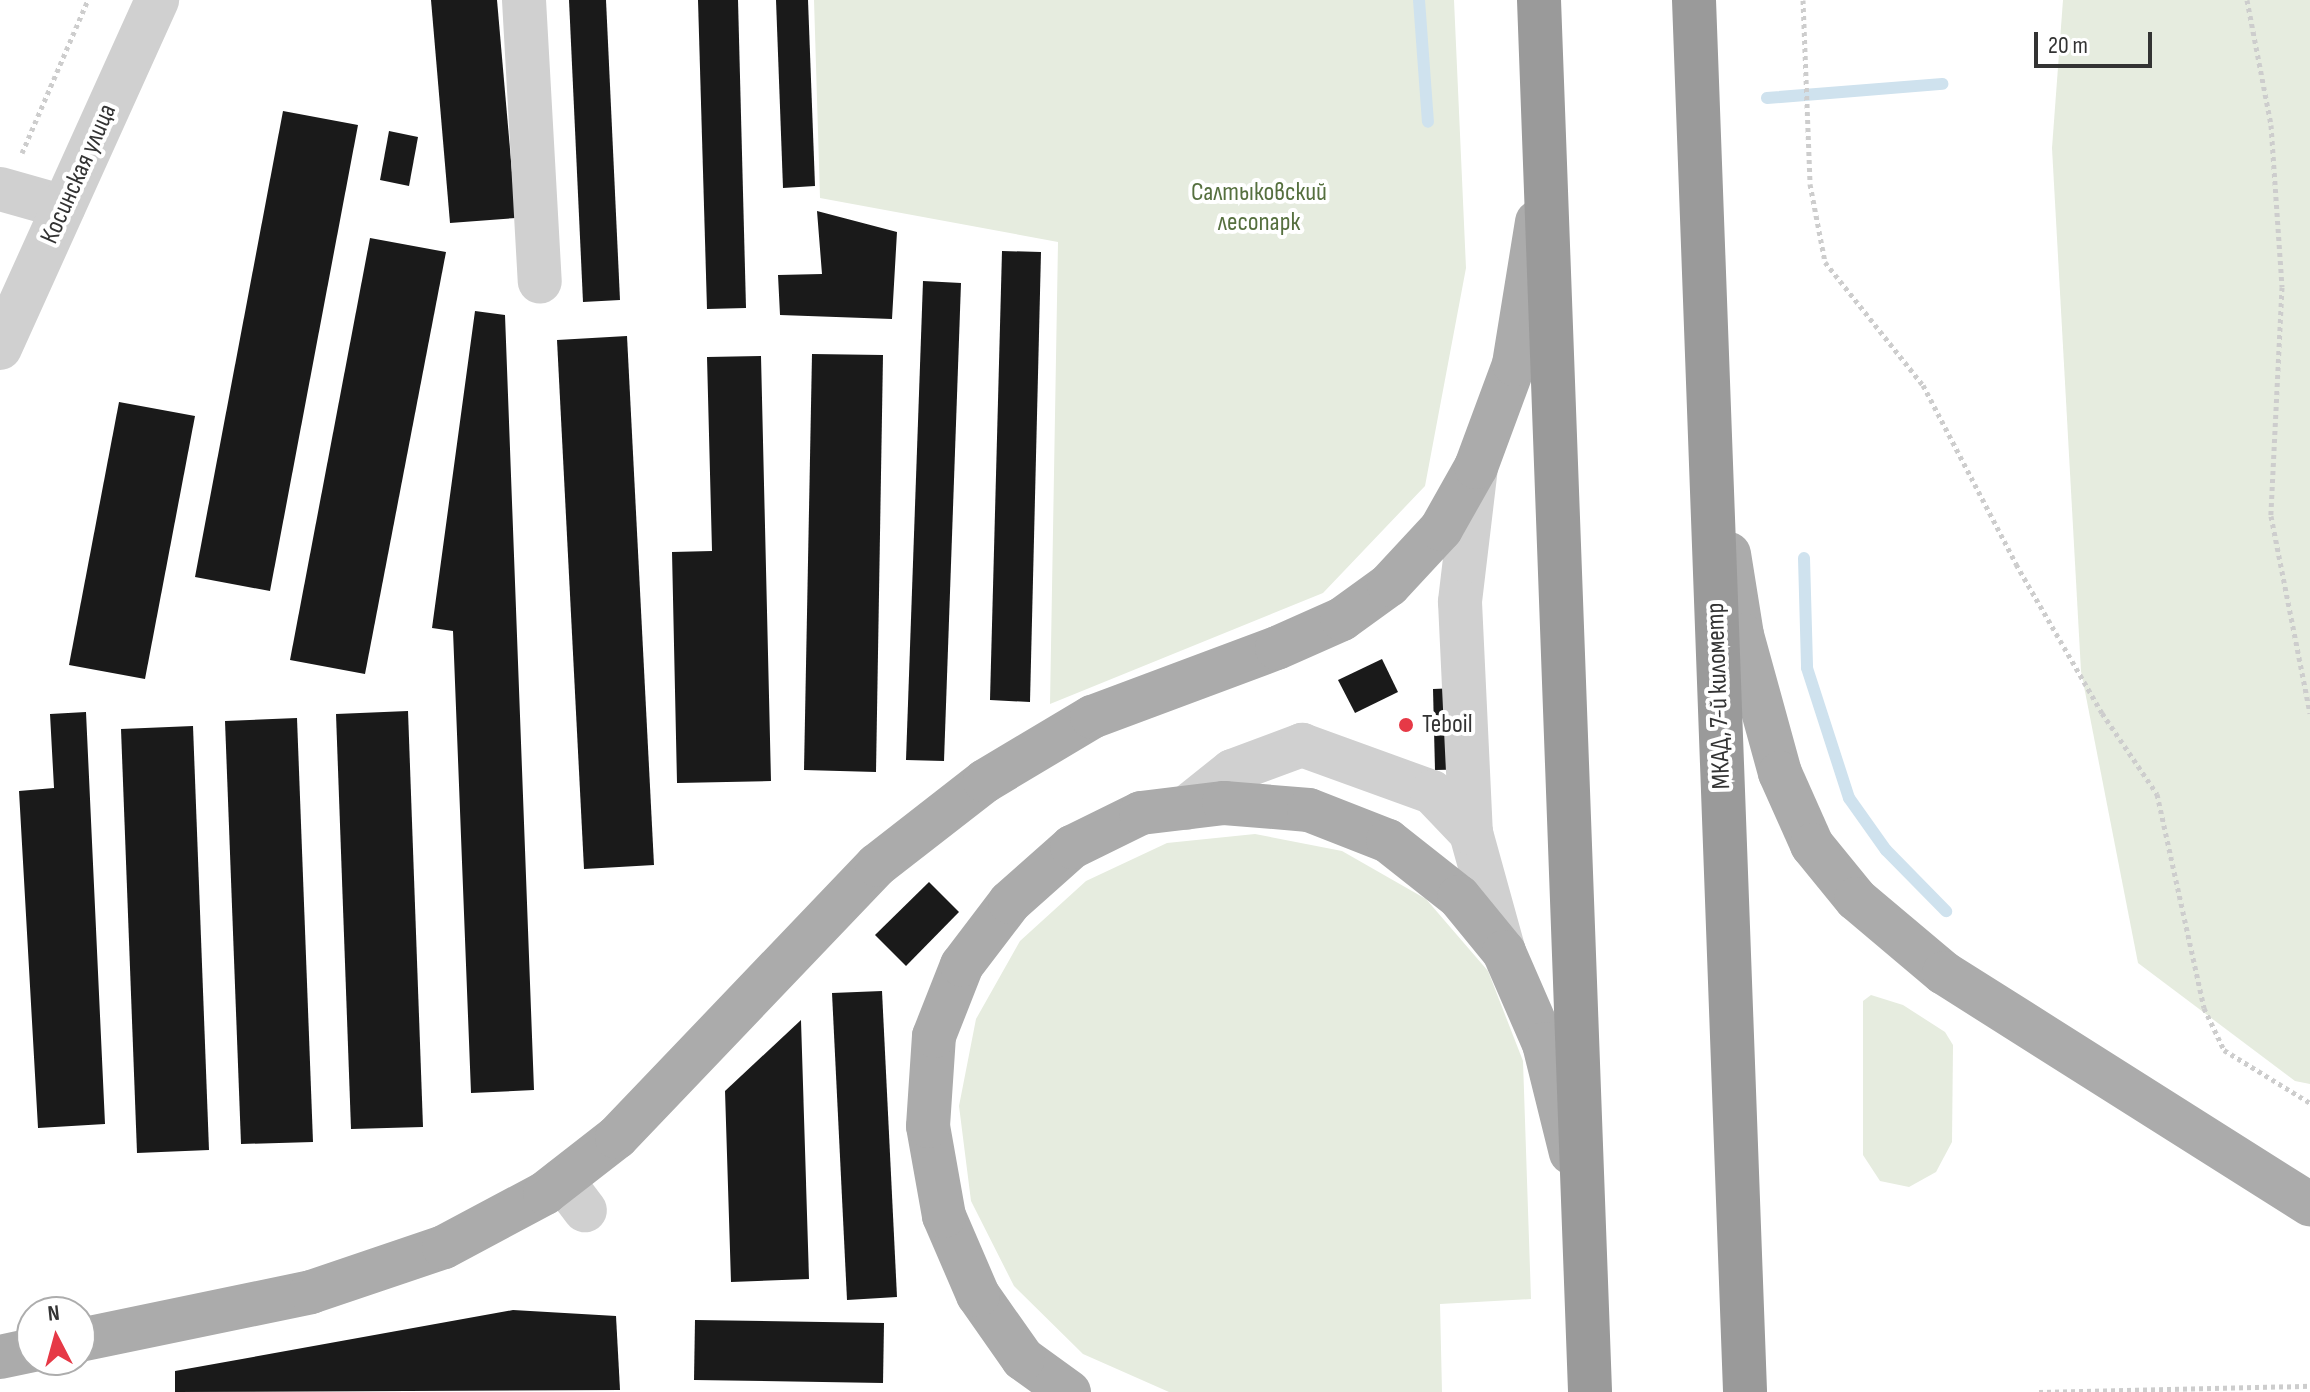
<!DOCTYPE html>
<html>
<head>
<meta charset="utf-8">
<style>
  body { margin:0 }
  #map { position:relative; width:2310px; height:1392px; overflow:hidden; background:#fff; font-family:"Sofia Sans Condensed",sans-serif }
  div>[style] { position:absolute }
  .green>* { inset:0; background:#e6ecdf }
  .stream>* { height:12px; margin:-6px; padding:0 6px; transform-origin:6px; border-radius:6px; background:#cfe2ee }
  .building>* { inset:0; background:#1a1a1a }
  .path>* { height:5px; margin-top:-2.5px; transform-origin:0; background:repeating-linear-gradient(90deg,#cdcdcd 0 4px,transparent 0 8px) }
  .minor>* { height:44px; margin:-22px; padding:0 22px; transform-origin:22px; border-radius:22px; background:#d0d0d0 }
  .major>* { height:44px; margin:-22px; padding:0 22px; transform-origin:22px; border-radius:22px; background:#ababab }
  .highway>* { height:44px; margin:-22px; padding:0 22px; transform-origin:22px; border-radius:22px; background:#9a9a9a }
  .dots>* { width:22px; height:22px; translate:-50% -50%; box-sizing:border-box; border:4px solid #fff; border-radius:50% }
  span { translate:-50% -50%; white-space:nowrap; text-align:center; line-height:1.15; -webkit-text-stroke:8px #fff; paint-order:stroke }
  .street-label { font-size:26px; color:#333 }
  .park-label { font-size:26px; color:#56703f }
  .poi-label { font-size:26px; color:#333 }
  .left { translate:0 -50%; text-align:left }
  .north { position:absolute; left:16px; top:1296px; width:80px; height:80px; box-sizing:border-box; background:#fff; border:2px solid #adadad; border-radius:50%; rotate:354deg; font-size:22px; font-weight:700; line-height:32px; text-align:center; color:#333 }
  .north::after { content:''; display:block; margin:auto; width:28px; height:36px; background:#e63946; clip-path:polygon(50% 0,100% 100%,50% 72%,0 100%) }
  .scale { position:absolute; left:2034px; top:32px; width:118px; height:36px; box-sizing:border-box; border:4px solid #333; border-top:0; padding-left:10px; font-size:24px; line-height:28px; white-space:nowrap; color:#333; -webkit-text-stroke:6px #fff; paint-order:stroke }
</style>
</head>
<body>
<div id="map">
  <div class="green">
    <i style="clip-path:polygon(814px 0,1454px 0,1466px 268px,1425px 486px,1323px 593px,1050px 704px,1058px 242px,820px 198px)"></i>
    <i style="clip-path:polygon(2063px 0,2310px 0,2310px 1084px,2295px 1081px,2138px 963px,2081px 671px,2052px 148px)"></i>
    <i style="clip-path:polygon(1255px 834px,1342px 851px,1426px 899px,1488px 971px,1523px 1061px,1531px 1299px,1440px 1304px,1442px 1392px,1169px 1392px,1083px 1354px,1014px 1286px,971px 1201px,959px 1106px,976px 1019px,1020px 941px,1086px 881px,1167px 843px)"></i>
    <i style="clip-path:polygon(1871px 995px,1903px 1005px,1945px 1032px,1953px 1045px,1952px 1142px,1936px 1172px,1909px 1187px,1880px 1181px,1863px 1155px,1863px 1001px)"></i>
  </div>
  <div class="stream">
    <i style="left:1419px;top:0;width:122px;rotate:85.8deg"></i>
    <i style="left:1767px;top:98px;width:176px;rotate:-4.6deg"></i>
    <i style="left:1804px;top:558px;width:110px;rotate:88.4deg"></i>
    <i style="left:1807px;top:668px;width:137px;rotate:72.1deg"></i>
    <i style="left:1849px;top:798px;width:64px;rotate:54.6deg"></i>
    <i style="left:1886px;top:850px;width:86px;rotate:45.5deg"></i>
  </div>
  <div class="building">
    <i style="clip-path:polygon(431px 0,497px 0,516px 218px,450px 223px)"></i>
    <i style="clip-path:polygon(569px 0,606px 0,620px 300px,583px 302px)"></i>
    <i style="clip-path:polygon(698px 0,738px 0,746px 308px,707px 309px)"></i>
    <i style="clip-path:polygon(776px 0,808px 0,815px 186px,783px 188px)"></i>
    <i style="clip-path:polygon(283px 111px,358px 125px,270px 591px,195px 577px)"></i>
    <i style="clip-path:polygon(389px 131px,418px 137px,409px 186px,380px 180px)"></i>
    <i style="clip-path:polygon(817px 211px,897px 232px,892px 319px,780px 315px,778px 275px,822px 274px)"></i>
    <i style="clip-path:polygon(370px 238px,446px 252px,365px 674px,290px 660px)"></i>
    <i style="clip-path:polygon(1002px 251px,1041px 252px,1030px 702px,990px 700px)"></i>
    <i style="clip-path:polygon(923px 281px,961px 283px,944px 761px,906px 760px)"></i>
    <i style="clip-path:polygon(475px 311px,505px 315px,534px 1090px,471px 1093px,453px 631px,432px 628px)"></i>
    <i style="clip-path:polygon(627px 336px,654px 865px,584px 869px,557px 340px)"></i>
    <i style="clip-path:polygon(812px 354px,883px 355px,876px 772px,804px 770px)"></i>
    <i style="clip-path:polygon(761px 356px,771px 781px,677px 783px,672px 552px,712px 551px,707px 357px)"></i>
    <i style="clip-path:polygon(119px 402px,195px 416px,145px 679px,69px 665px)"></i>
    <i style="clip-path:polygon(1382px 659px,1398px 692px,1355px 713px,1338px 680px)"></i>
    <i style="clip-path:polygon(1482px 687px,1484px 769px,1435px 770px,1433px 689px)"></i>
    <i style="clip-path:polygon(408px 711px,423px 1127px,351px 1129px,336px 714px)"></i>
    <i style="clip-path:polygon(86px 712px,105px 1124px,38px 1128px,19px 791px,54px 788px,50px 714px)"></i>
    <i style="clip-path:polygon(297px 718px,313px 1142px,241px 1144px,225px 721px)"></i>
    <i style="clip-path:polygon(193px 726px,209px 1150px,137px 1153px,121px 729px)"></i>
    <i style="clip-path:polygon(929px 882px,959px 912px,906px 966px,875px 935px)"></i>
    <i style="clip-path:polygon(882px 991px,897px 1297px,847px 1300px,832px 993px)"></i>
    <i style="clip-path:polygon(801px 1020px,809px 1279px,731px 1282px,725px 1091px)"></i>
    <i style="clip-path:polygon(513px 1310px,616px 1316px,620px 1390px,175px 1392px,175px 1371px)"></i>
    <i style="clip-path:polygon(695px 1320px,884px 1323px,883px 1383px,694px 1380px)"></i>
  </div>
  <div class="path">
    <i style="left:1803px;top:0;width:184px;rotate:87.8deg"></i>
    <i style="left:1810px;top:184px;width:79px;rotate:79.1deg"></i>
    <i style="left:1825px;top:262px;width:157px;rotate:51.5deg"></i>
    <i style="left:1923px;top:385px;width:202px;rotate:62.5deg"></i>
    <i style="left:2016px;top:564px;width:172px;rotate:60deg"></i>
    <i style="left:2102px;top:713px;width:98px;rotate:55.8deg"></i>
    <i style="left:2157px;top:794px;width:219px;rotate:77.6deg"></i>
    <i style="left:2204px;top:1008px;width:47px;rotate:64.5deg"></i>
    <i style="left:2224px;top:1050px;width:101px;rotate:31.6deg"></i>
    <i style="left:2247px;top:0;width:127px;rotate:79.1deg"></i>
    <i style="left:2271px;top:125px;width:162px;rotate:86.1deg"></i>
    <i style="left:2282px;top:287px;width:229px;rotate:92.8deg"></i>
    <i style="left:2271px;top:516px;width:201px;rotate:78.8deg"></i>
    <i style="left:22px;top:153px;width:167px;rotate:-66.7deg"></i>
    <i style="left:2039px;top:1392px;width:271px;rotate:-1.3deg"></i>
  </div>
  <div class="minor">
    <i style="left:524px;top:0;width:282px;rotate:86.8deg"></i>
    <i style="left:0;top:189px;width:66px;rotate:15.7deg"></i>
    <i style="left:0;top:348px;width:382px;rotate:-65.7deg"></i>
    <i style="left:1476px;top:467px;width:136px;rotate:96.8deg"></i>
    <i style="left:1460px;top:602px;width:231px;rotate:87.3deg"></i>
    <i style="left:1471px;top:833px;width:123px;rotate:74.5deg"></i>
    <i style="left:1186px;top:808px;width:59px;rotate:-38.8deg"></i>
    <i style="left:1232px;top:771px;width:75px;rotate:-20.4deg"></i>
    <i style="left:1302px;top:745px;width:138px;rotate:19.9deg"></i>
    <i style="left:1432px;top:792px;width:57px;rotate:46.4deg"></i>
    <i style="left:562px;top:1180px;width:38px;rotate:53deg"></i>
  </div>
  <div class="major">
    <i style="left:1729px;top:554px;width:82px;rotate:80.9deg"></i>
    <i style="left:1742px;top:635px;width:143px;rotate:74.6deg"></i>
    <i style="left:1780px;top:773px;width:79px;rotate:66deg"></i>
    <i style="left:1812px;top:845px;width:70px;rotate:50.8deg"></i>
    <i style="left:1856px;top:899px;width:115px;rotate:40.1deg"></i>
    <i style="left:1944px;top:973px;width:433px;rotate:32.3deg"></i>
    <i style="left:80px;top:1340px;width:236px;rotate:-11.7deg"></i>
    <i style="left:311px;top:1292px;width:140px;rotate:-18.7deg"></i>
    <i style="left:444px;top:1247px;width:115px;rotate:-28.1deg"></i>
    <i style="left:545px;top:1193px;width:91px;rotate:-37.9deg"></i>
    <i style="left:617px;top:1137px;width:376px;rotate:-46.3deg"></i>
    <i style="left:877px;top:865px;width:137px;rotate:-37.9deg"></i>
    <i style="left:985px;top:781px;width:125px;rotate:-30.9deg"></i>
    <i style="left:1092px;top:717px;width:197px;rotate:-20.5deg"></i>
    <i style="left:1277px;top:648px;width:71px;rotate:-24deg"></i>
    <i style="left:1342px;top:619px;width:58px;rotate:-35.9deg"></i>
    <i style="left:1389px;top:585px;width:76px;rotate:-47.1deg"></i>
    <i style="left:1441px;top:529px;width:71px;rotate:-60.6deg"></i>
    <i style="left:1476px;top:467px;width:110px;rotate:-69.7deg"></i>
    <i style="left:1514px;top:364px;width:144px;rotate:-80.8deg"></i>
    <i style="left:0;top:1357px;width:33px;rotate:-12deg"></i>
    <i style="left:1069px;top:1392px;width:57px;rotate:-144.3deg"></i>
    <i style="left:1023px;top:1359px;width:78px;rotate:-125.1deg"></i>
    <i style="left:978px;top:1295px;width:86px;rotate:-113.3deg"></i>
    <i style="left:944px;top:1216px;width:91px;rotate:-100.1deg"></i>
    <i style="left:928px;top:1126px;width:90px;rotate:-86.2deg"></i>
    <i style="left:934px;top:1036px;width:76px;rotate:-68.5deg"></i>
    <i style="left:962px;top:965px;width:79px;rotate:-52.7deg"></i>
    <i style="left:1010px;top:902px;width:83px;rotate:-41.6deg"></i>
    <i style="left:1072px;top:847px;width:77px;rotate:-26.2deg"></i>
    <i style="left:1141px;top:813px;width:84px;rotate:-6.9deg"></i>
    <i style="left:1224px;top:803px;width:85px;rotate:4.7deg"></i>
    <i style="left:1309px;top:810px;width:85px;rotate:21.4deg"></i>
    <i style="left:1388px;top:841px;width:90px;rotate:38.3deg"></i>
    <i style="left:1459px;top:897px;width:71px;rotate:50.7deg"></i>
    <i style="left:1504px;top:952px;width:100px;rotate:66.5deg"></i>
    <i style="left:1544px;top:1044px;width:112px;rotate:76.1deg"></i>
  </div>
  <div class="highway">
    <i style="left:1539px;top:0;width:1393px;rotate:87.9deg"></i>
    <i style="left:1694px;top:0;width:1393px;rotate:87.9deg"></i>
  </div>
  <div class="dots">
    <i style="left:1406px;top:725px;background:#e63946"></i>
  </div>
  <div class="street-label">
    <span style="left:79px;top:174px;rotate:-66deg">Косинская улица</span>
    <span style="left:1719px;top:696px;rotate:-92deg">МКАД, 7-й километр</span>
  </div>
  <div class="park-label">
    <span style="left:1259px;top:208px">Салтыковский<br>лесопарк</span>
  </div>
  <div class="poi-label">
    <span class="left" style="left:1422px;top:725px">Teboil</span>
  </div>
  <div class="north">N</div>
  <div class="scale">20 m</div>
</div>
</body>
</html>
